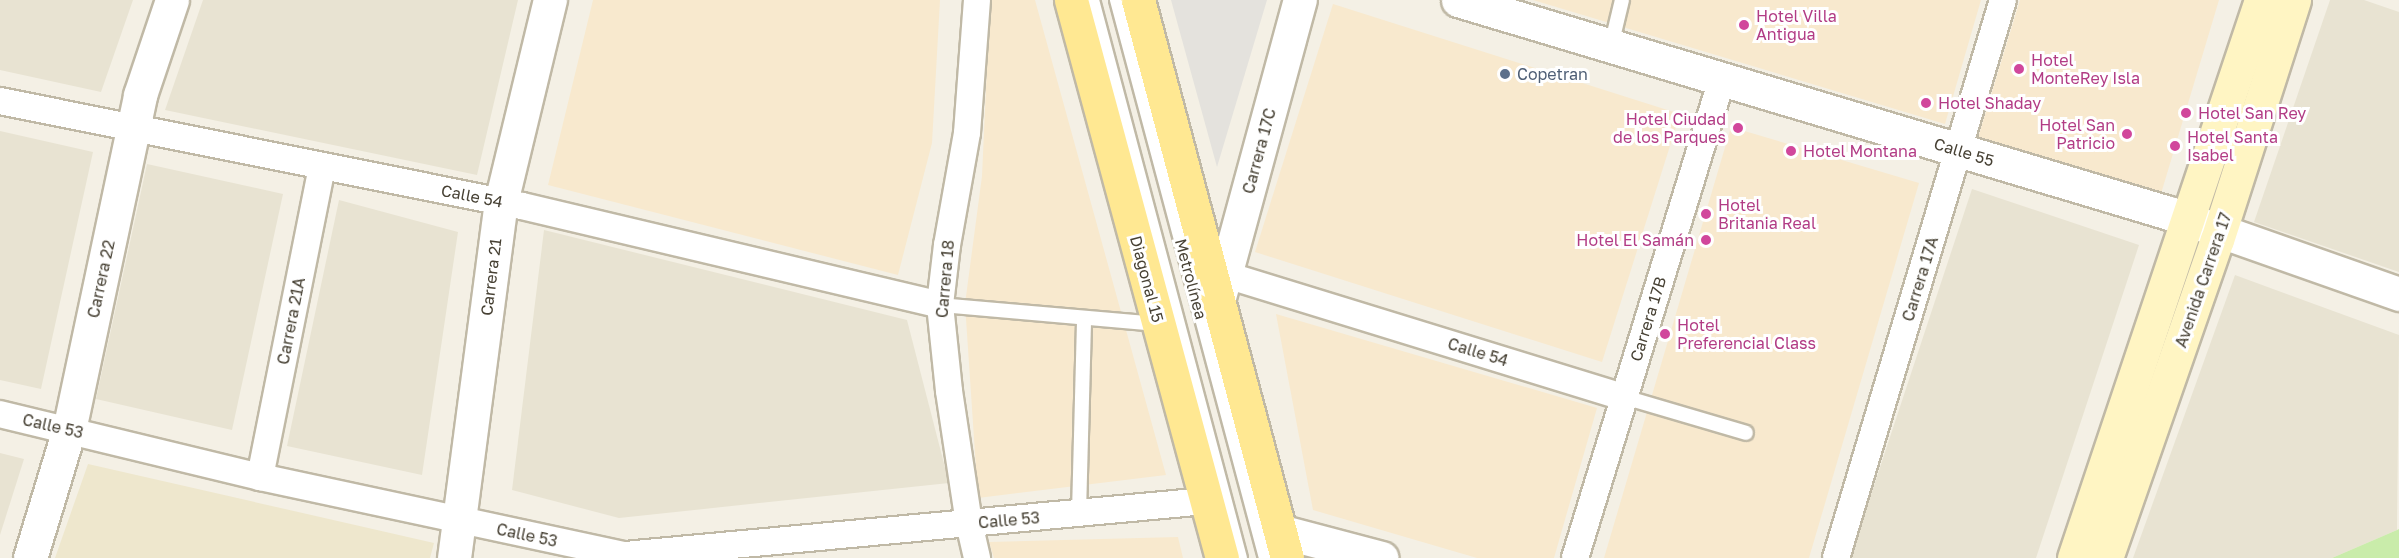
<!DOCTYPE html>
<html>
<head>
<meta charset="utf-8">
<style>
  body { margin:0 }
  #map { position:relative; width:2399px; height:558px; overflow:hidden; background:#f4f0e5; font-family:"Golos Text",sans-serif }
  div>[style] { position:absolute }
  .residential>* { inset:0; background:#e8e3d2 }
  .commercial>* { inset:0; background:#f8e9ce }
  .education>* { inset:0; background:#eee7cd }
  .green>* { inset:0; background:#c9ecaa }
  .parking>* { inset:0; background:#e4e2dd }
  .roads { filter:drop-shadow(2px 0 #c0b9a6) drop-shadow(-2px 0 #c0b9a6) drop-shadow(0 2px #c0b9a6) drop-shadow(0 -2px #c0b9a6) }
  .service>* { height:14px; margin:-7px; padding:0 7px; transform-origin:7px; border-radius:7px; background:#fff }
  .minor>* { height:26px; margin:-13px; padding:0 13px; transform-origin:13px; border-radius:13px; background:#fff }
  .tertiary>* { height:33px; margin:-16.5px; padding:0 16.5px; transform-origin:16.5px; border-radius:16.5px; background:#fff }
  .secondary>* { height:33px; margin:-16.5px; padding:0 16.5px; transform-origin:16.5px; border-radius:16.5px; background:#fff5c3 }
  .primary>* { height:33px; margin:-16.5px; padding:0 16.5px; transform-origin:16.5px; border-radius:16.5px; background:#ffe892 }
  .dots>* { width:16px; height:16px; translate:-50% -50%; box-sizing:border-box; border:3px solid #fff; border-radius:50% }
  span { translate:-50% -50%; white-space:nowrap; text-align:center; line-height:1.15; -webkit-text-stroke:6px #fff; paint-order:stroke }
  .hotel-label { font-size:16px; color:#b23c85 }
  .left { translate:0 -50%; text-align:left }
  .right { translate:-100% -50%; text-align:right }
  .service-label { font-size:16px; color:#4e5e75 }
  .street-label { font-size:16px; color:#474134 }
</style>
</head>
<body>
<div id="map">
  <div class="residential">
    <i style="clip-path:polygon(0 0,133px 0,101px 92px,0 70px)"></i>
    <i style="clip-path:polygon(203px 0,518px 0,477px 175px,165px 110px)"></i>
    <i style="clip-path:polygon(2330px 0,2364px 0,2399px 12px,2399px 272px,2254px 222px)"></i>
    <i style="clip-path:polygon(0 131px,93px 152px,41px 389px,0 380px)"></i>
    <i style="clip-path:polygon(147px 164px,283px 194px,232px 430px,96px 399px)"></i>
    <i style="clip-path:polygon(1972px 189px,2139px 245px,2036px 558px,1850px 558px)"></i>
    <i style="clip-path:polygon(339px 200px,458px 232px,422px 475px,287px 446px)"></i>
    <i style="clip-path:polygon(544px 230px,907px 320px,949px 483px,619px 518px,512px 490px)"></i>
    <i style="clip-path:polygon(2235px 275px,2399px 335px,2397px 530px,2332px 558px,2133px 558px)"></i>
    <i style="clip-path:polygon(0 453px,24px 459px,0 535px)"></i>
  </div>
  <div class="commercial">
    <i style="clip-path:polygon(593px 0,940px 0,932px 143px,898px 275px,548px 185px)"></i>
    <i style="clip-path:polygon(990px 0,1035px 0,1166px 475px,978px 498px,965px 304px,982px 176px)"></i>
    <i style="clip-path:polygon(1533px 0,1981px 0,1945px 124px)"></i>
    <i style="clip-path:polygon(2020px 0,2219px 0,2160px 197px,1977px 141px)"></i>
    <i style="clip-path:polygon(1333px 4px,1680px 114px,1602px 362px,1255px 252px)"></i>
    <i style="clip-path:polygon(1731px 127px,1919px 183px,1809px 558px,1604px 558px)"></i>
    <i style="clip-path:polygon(1276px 314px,1597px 408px,1554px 558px,1477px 558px,1313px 510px)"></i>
    <i style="clip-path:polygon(1178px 537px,1183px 558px,994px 558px,989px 542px)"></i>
  </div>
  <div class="education">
    <i style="clip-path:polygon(88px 464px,434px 543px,430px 558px,55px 558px)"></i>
  </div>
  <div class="green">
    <i style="clip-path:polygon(2399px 529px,2399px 558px,2332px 558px,2397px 530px)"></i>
  </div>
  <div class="parking">
    <i style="clip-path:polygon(1171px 0,1267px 0,1217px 167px)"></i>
  </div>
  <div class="roads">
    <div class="service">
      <i style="left:1092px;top:0;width:577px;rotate:75.15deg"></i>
      <i style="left:1117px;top:0;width:578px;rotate:75.05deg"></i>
      <i style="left:1611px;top:46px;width:47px;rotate:-76.6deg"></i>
      <i style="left:940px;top:305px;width:220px;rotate:5deg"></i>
      <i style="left:1624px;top:397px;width:127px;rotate:16.4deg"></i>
      <i style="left:1079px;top:513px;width:195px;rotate:-88.5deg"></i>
    </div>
    <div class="minor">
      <i style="left:977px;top:0;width:133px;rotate:94.3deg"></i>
      <i style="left:967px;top:133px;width:114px;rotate:100.1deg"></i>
      <i style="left:947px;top:245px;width:60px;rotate:96.7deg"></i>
      <i style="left:940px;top:305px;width:86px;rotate:84deg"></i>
      <i style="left:949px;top:391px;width:134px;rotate:81.4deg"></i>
      <i style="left:969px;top:523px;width:36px;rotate:77deg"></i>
      <i style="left:0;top:101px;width:532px;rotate:11.37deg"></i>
      <i style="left:522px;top:206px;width:430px;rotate:13.3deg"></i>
      <i style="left:1210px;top:270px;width:433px;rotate:17.1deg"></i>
      <i style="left:0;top:414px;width:268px;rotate:13.6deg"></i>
      <i style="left:260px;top:477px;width:373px;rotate:12.1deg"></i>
      <i style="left:625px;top:555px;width:584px;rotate:-5.31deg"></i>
      <i style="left:260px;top:477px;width:317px;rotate:-78.7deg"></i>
      <i style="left:1575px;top:558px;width:501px;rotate:-72.94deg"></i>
      <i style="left:1836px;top:558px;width:582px;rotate:-73.34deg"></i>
    </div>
    <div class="tertiary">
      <i style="left:1458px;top:0;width:742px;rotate:16.68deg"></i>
      <i style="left:2169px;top:213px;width:244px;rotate:19.4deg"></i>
      <i style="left:1218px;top:301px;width:312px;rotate:-74.8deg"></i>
      <i style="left:1279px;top:531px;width:106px;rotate:14.7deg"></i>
      <i style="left:30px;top:558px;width:134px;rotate:-73.1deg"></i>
      <i style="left:69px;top:430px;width:342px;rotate:-78deg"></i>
      <i style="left:140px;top:95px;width:100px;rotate:-71.4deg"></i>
      <i style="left:454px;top:558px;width:359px;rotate:-82.5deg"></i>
      <i style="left:501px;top:202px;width:208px;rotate:-76.4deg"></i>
    </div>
    <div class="secondary">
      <i style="left:2074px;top:558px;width:589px;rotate:-71.47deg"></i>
      <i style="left:2106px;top:558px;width:337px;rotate:-70.8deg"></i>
      <i style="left:2217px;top:240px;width:252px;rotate:-72.2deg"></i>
    </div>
    <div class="primary">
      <i style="left:1071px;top:0;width:578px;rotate:74.86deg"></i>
      <i style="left:1138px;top:0;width:578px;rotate:75.05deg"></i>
    </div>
  </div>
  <div class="dots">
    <i style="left:1744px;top:25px;background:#d1479c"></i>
    <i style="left:2019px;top:69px;background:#d1479c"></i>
    <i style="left:1505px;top:74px;background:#5c6f8a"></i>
    <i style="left:1926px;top:103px;background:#d1479c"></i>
    <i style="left:2186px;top:113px;background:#d1479c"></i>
    <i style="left:1738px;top:128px;background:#d1479c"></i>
    <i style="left:2127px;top:134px;background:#d1479c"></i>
    <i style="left:2175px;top:146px;background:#d1479c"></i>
    <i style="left:1791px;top:151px;background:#d1479c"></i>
    <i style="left:1706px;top:214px;background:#d1479c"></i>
    <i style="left:1706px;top:240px;background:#d1479c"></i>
    <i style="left:1665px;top:334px;background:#d1479c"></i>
  </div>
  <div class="hotel-label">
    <span class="left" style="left:1756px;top:25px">Hotel Villa<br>Antigua</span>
    <span class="left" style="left:2031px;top:69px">Hotel<br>MonteRey Isla</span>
    <span class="left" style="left:1938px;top:103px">Hotel Shaday</span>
    <span class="left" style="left:2198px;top:113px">Hotel San Rey</span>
    <span class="right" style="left:1726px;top:128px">Hotel Ciudad<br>de los Parques</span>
    <span class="right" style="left:2115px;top:134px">Hotel San<br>Patricio</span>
    <span class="left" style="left:2187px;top:146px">Hotel Santa<br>Isabel</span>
    <span class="left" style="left:1803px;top:151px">Hotel Montana</span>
    <span class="left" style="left:1718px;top:214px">Hotel<br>Britania Real</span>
    <span class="right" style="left:1694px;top:240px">Hotel El Samán</span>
    <span class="left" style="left:1677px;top:334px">Hotel<br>Preferencial Class</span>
  </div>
  <div class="service-label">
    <span class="left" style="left:1517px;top:74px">Copetran</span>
  </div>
  <div class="street-label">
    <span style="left:1259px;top:151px;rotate:-75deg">Carrera 17C</span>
    <span style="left:1964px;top:152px;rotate:17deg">Calle 55</span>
    <span style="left:472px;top:196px;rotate:11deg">Calle 54</span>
    <span style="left:491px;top:277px;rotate:-83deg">Carrera 21</span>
    <span style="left:101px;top:279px;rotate:-78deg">Carrera 22</span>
    <span style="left:945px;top:279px;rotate:-85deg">Carrera 18</span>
    <span style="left:1147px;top:279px;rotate:75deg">Diagonal 15</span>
    <span style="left:1191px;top:279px;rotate:75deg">Metrolínea</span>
    <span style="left:1920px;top:279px;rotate:-73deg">Carrera 17A</span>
    <span style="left:2203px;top:280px;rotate:-71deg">Avenida Carrera 17</span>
    <span style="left:1648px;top:319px;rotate:-73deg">Carrera 17B</span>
    <span style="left:291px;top:321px;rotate:-79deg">Carrera 21A</span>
    <span style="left:1478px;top:352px;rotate:17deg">Calle 54</span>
    <span style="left:53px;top:426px;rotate:13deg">Calle 53</span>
    <span style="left:1009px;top:520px;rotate:-5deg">Calle 53</span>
    <span style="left:527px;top:535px;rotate:12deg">Calle 53</span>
  </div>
</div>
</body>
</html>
